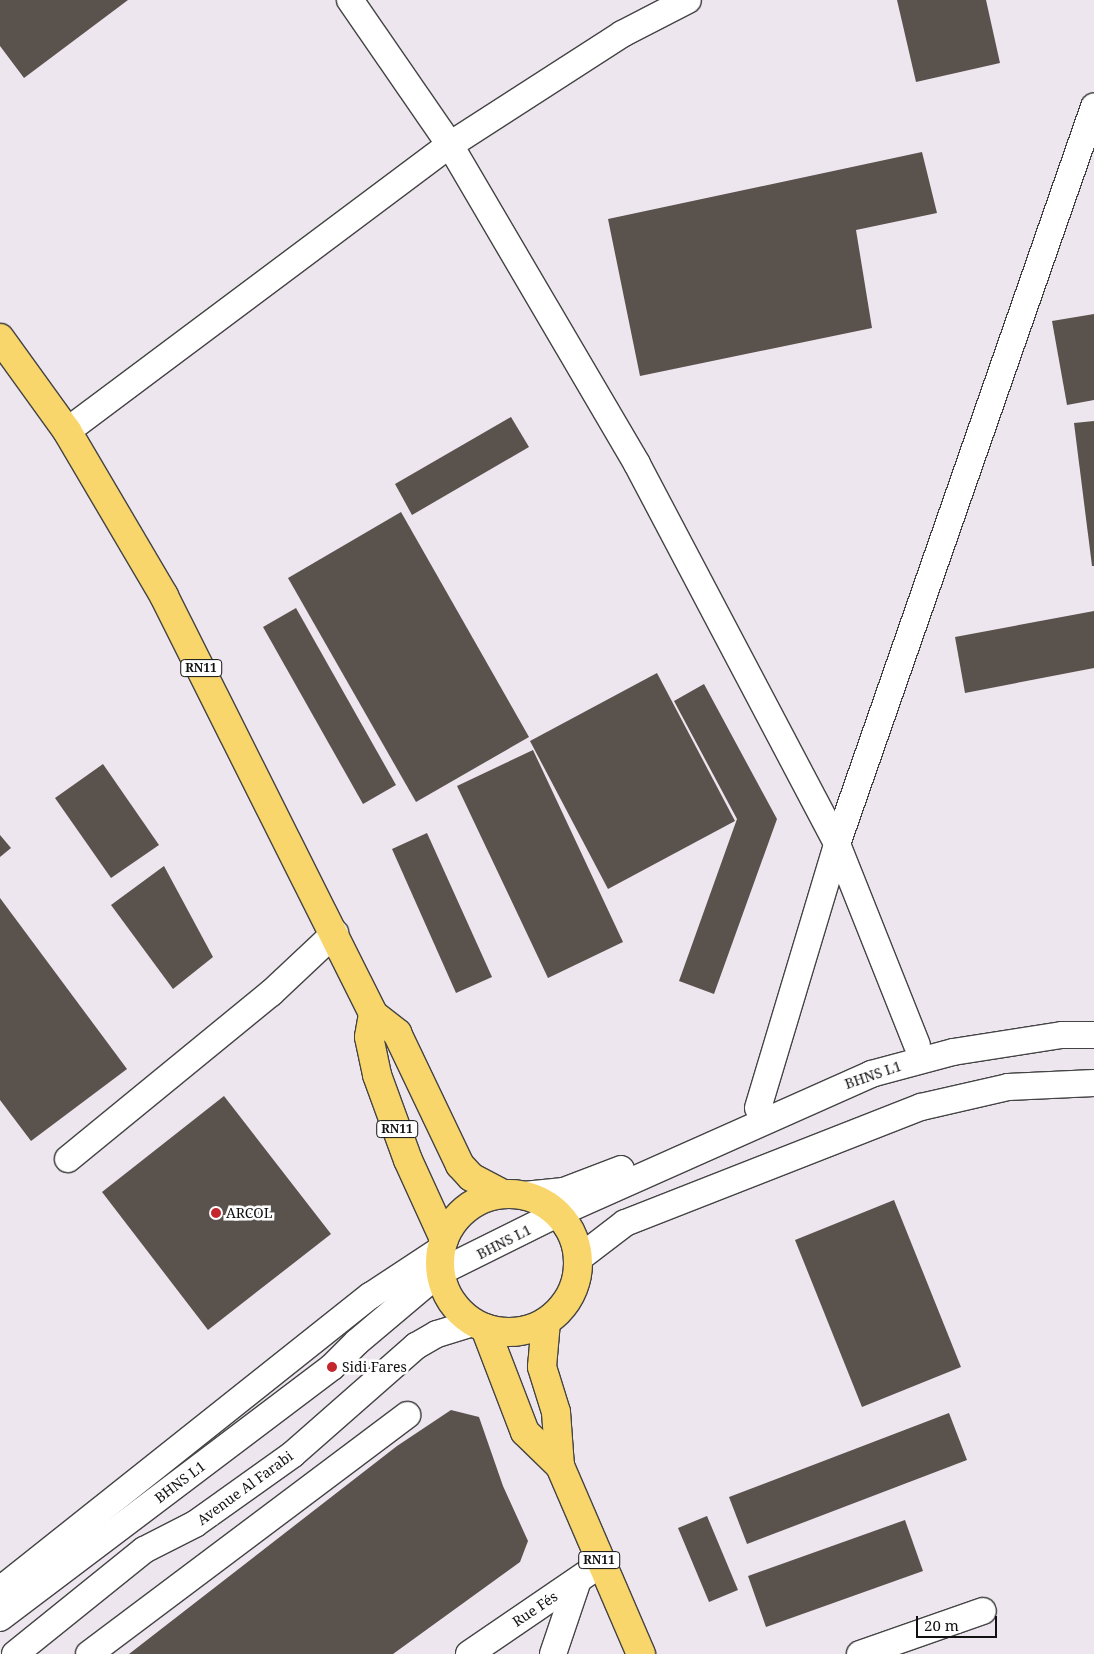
<!DOCTYPE html>
<html>
<head>
<meta charset="utf-8">
<style>
  body { margin:0 }
  #map { position:relative; width:1094px; height:1654px; overflow:hidden; background:#fffdf5; font-family:"Noto Serif",serif }
  div>[style] { position:absolute }
  .industrial>* { inset:0; background:#eee6ef }
  .building>* { inset:0; background:#5a524d }
  .roads { filter:drop-shadow(1px 0 #444) drop-shadow(-1px 0 #444) drop-shadow(0 1px #444) drop-shadow(0 -1px #444) }
  .minor>* { height:26px; margin:-13px; padding:0 13px; transform-origin:13px; border-radius:13px; background:#fff }
  .major>* { height:28px; margin:-14px; padding:0 14px; transform-origin:14px; border-radius:14px; background:#f9d66b }
  .major>.ring { margin:-14px; padding:0; box-sizing:content-box; background:none; border:28px solid #f9d66b; border-radius:50% }
  .dots>* { width:14px; height:14px; translate:-50% -50%; box-sizing:border-box; border:2px solid #fff; border-radius:50% }
  span { translate:-50% -50%; white-space:nowrap; text-align:center; line-height:1.15; -webkit-text-stroke:5px #fff; paint-order:stroke }
  .shield-label span { padding:1px 4px; background:#fff; border:1px solid; border-radius:4px; -webkit-text-stroke-width:0 }
  .shield-label { font-size:12px; color:#111; font-weight:700 }
  .street-label { font-size:14px; color:#111 }
  .poi-label { font-size:14px; color:#111 }
  .left { translate:0 -50%; text-align:left }
  .scale { position:absolute; left:916px; top:1616px; width:81px; height:22px; box-sizing:border-box; border:2px solid #111; border-top:0; padding-left:6px; font-size:15px; line-height:18px; white-space:nowrap; color:#111; -webkit-text-stroke:4px #fff; paint-order:stroke }
</style>
</head>
<body>
<div id="map">
  <div class="industrial">
    <i style="clip-path:polygon(0 0,1094px 0,1094px 1654px,0 1654px)"></i>
  </div>
  <div class="building">
    <i style="clip-path:polygon(0 0,128px 0,24px 78px,0 46px)"></i>
    <i style="clip-path:polygon(897px 0,986px 0,1000px 63px,916px 82px)"></i>
    <i style="clip-path:polygon(922px 152px,937px 213px,856px 230px,872px 328px,640px 376px,608px 219px)"></i>
    <i style="clip-path:polygon(1094px 314px,1094px 400px,1067px 405px,1052px 321px)"></i>
    <i style="clip-path:polygon(511px 417px,529px 447px,412px 515px,395px 484px)"></i>
    <i style="clip-path:polygon(1094px 421px,1094px 566px,1092px 566px,1074px 423px)"></i>
    <i style="clip-path:polygon(401px 512px,529px 737px,416px 802px,288px 578px)"></i>
    <i style="clip-path:polygon(296px 608px,396px 785px,363px 804px,263px 627px)"></i>
    <i style="clip-path:polygon(1094px 611px,1094px 668px,965px 693px,955px 637px)"></i>
    <i style="clip-path:polygon(657px 673px,735px 821px,608px 889px,530px 741px)"></i>
    <i style="clip-path:polygon(704px 684px,777px 819px,714px 994px,679px 981px,737px 819px,674px 701px)"></i>
    <i style="clip-path:polygon(533px 750px,623px 942px,548px 978px,457px 786px)"></i>
    <i style="clip-path:polygon(103px 764px,159px 845px,111px 878px,55px 798px)"></i>
    <i style="clip-path:polygon(427px 833px,492px 977px,456px 993px,392px 849px)"></i>
    <i style="clip-path:polygon(0 835px,11px 848px,0 857px)"></i>
    <i style="clip-path:polygon(164px 866px,213px 957px,173px 989px,111px 905px)"></i>
    <i style="clip-path:polygon(0 898px,127px 1069px,31px 1141px,0 1100px)"></i>
    <i style="clip-path:polygon(224px 1096px,331px 1234px,208px 1330px,102px 1192px)"></i>
    <i style="clip-path:polygon(894px 1200px,961px 1367px,862px 1407px,795px 1240px)"></i>
    <i style="clip-path:polygon(451px 1410px,479px 1417px,503px 1486px,528px 1541px,520px 1562px,393px 1654px,129px 1654px,397px 1446px)"></i>
    <i style="clip-path:polygon(949px 1413px,967px 1460px,747px 1544px,729px 1497px)"></i>
    <i style="clip-path:polygon(707px 1516px,738px 1590px,709px 1602px,678px 1528px)"></i>
    <i style="clip-path:polygon(905px 1520px,923px 1571px,766px 1627px,748px 1576px)"></i>
  </div>
  <div class="roads">
    <div class="minor">
      <i style="left:350px;top:0;width:176px;rotate:55.4deg"></i>
      <i style="left:450px;top:145px;width:370px;rotate:59.6deg"></i>
      <i style="left:637px;top:464px;width:429px;rotate:62.2deg"></i>
      <i style="left:837px;top:844px;width:216px;rotate:68.3deg"></i>
      <i style="left:67px;top:431px;width:478px;rotate:-36.8deg"></i>
      <i style="left:450px;top:145px;width:205px;rotate:-32.8deg"></i>
      <i style="left:622px;top:34px;width:74px;rotate:-27.3deg"></i>
      <i style="left:758px;top:1108px;width:276px;rotate:-73.3deg"></i>
      <i style="left:837px;top:844px;width:781px;rotate:-70.78deg"></i>
      <i style="left:68px;top:1159px;width:262px;rotate:-39.3deg"></i>
      <i style="left:271px;top:993px;width:88px;rotate:-43.2deg"></i>
      <i style="left:524px;top:1195px;width:40px;rotate:-5.7deg"></i>
      <i style="left:564px;top:1191px;width:61px;rotate:-21.1deg"></i>
      <i style="left:578px;top:1259px;width:59px;rotate:-37.5deg"></i>
      <i style="left:625px;top:1223px;width:318px;rotate:-21.4deg"></i>
      <i style="left:921px;top:1107px;width:89px;rotate:-12.9deg"></i>
      <i style="left:1008px;top:1087px;width:86px;rotate:-2.7deg"></i>
      <i style="left:0;top:1590px;width:473px;rotate:-38.5deg"></i>
      <i style="left:370px;top:1296px;width:84px;rotate:-33.3deg"></i>
      <i style="left:0;top:1618px;width:416px;rotate:-37.1deg"></i>
      <i style="left:332px;top:1367px;width:35px;rotate:-45deg"></i>
      <i style="left:357px;top:1342px;width:109px;rotate:-40.1deg"></i>
      <i style="left:440px;top:1272px;width:131px;rotate:-26.4deg"></i>
      <i style="left:557px;top:1214px;width:344px;rotate:-24deg"></i>
      <i style="left:871px;top:1074px;width:85px;rotate:-15deg"></i>
      <i style="left:953px;top:1052px;width:110px;rotate:-8.9deg"></i>
      <i style="left:1062px;top:1035px;width:32px"></i>
      <i style="left:15px;top:1654px;width:166px;rotate:-38.9deg"></i>
      <i style="left:144px;top:1550px;width:57px;rotate:-27deg"></i>
      <i style="left:195px;top:1524px;width:120px;rotate:-35.5deg"></i>
      <i style="left:293px;top:1454px;width:164px;rotate:-41.3deg"></i>
      <i style="left:416px;top:1346px;width:24px;rotate:-30deg"></i>
      <i style="left:437px;top:1334px;width:39px;rotate:-17deg"></i>
      <i style="left:89px;top:1654px;width:398px;rotate:-36.9deg"></i>
      <i style="left:469px;top:1654px;width:160px;rotate:-34.3deg"></i>
      <i style="left:553px;top:1654px;width:78px;rotate:-71.3deg"></i>
      <i style="left:860px;top:1654px;width:130px;rotate:-19.3deg"></i>
    </div>
    <div class="major">
      <i style="left:0;top:338px;width:115px;rotate:54.2deg"></i>
      <i style="left:67px;top:431px;width:191px;rotate:59.5deg"></i>
      <i style="left:164px;top:596px;width:467px;rotate:63.4deg"></i>
      <i style="left:373px;top:1014px;width:31px;rotate:38deg"></i>
      <i style="left:397px;top:1033px;width:146px;rotate:64.5deg"></i>
      <i style="left:460px;top:1165px;width:16px;rotate:47deg"></i>
      <i style="left:471px;top:1177px;width:36px;rotate:28deg"></i>
      <i style="left:373px;top:1014px;width:23px;rotate:100deg"></i>
      <i style="left:369px;top:1037px;width:39px;rotate:78deg"></i>
      <i style="left:377px;top:1075px;width:90px;rotate:70deg"></i>
      <i style="left:408px;top:1160px;width:87px;rotate:65.5deg"></i>
      <i class="ring" style="left:440px;top:1194px;width:110px;height:110px"></i>
      <i style="left:546px;top:1322px;width:45px;rotate:95.1deg"></i>
      <i style="left:542px;top:1367px;width:47px;rotate:72.7deg"></i>
      <i style="left:556px;top:1412px;width:54px;rotate:85.8deg"></i>
      <i style="left:560px;top:1466px;width:205px;rotate:66.7deg"></i>
      <i style="left:485px;top:1328px;width:111px;rotate:69deg"></i>
      <i style="left:525px;top:1432px;width:49px;rotate:44.2deg"></i>
    </div>
  </div>
  <div class="dots">
    <i style="left:216px;top:1213px;background:#c4262e"></i>
    <i style="left:332px;top:1367px;background:#c4262e"></i>
  </div>
  <div class="shield-label">
    <span style="left:201px;top:668px">RN11</span>
    <span style="left:397px;top:1129px">RN11</span>
    <span style="left:599px;top:1560px">RN11</span>
  </div>
  <div class="street-label">
    <span style="left:873px;top:1075px;rotate:-19deg">BHNS L1</span>
    <span style="left:504px;top:1242px;rotate:-27deg">BHNS L1</span>
    <span style="left:180px;top:1482px;rotate:-37deg">BHNS L1</span>
    <span style="left:245px;top:1488px;rotate:-36deg">Avenue Al Farabi</span>
    <span style="left:535px;top:1609px;rotate:-34deg">Rue Fés</span>
  </div>
  <div class="poi-label">
    <span class="left" style="left:226px;top:1213px">ARCOL</span>
    <span class="left" style="left:342px;top:1367px">Sidi Fares</span>
  </div>
  <div class="scale">20 m</div>
</div>
</body>
</html>
